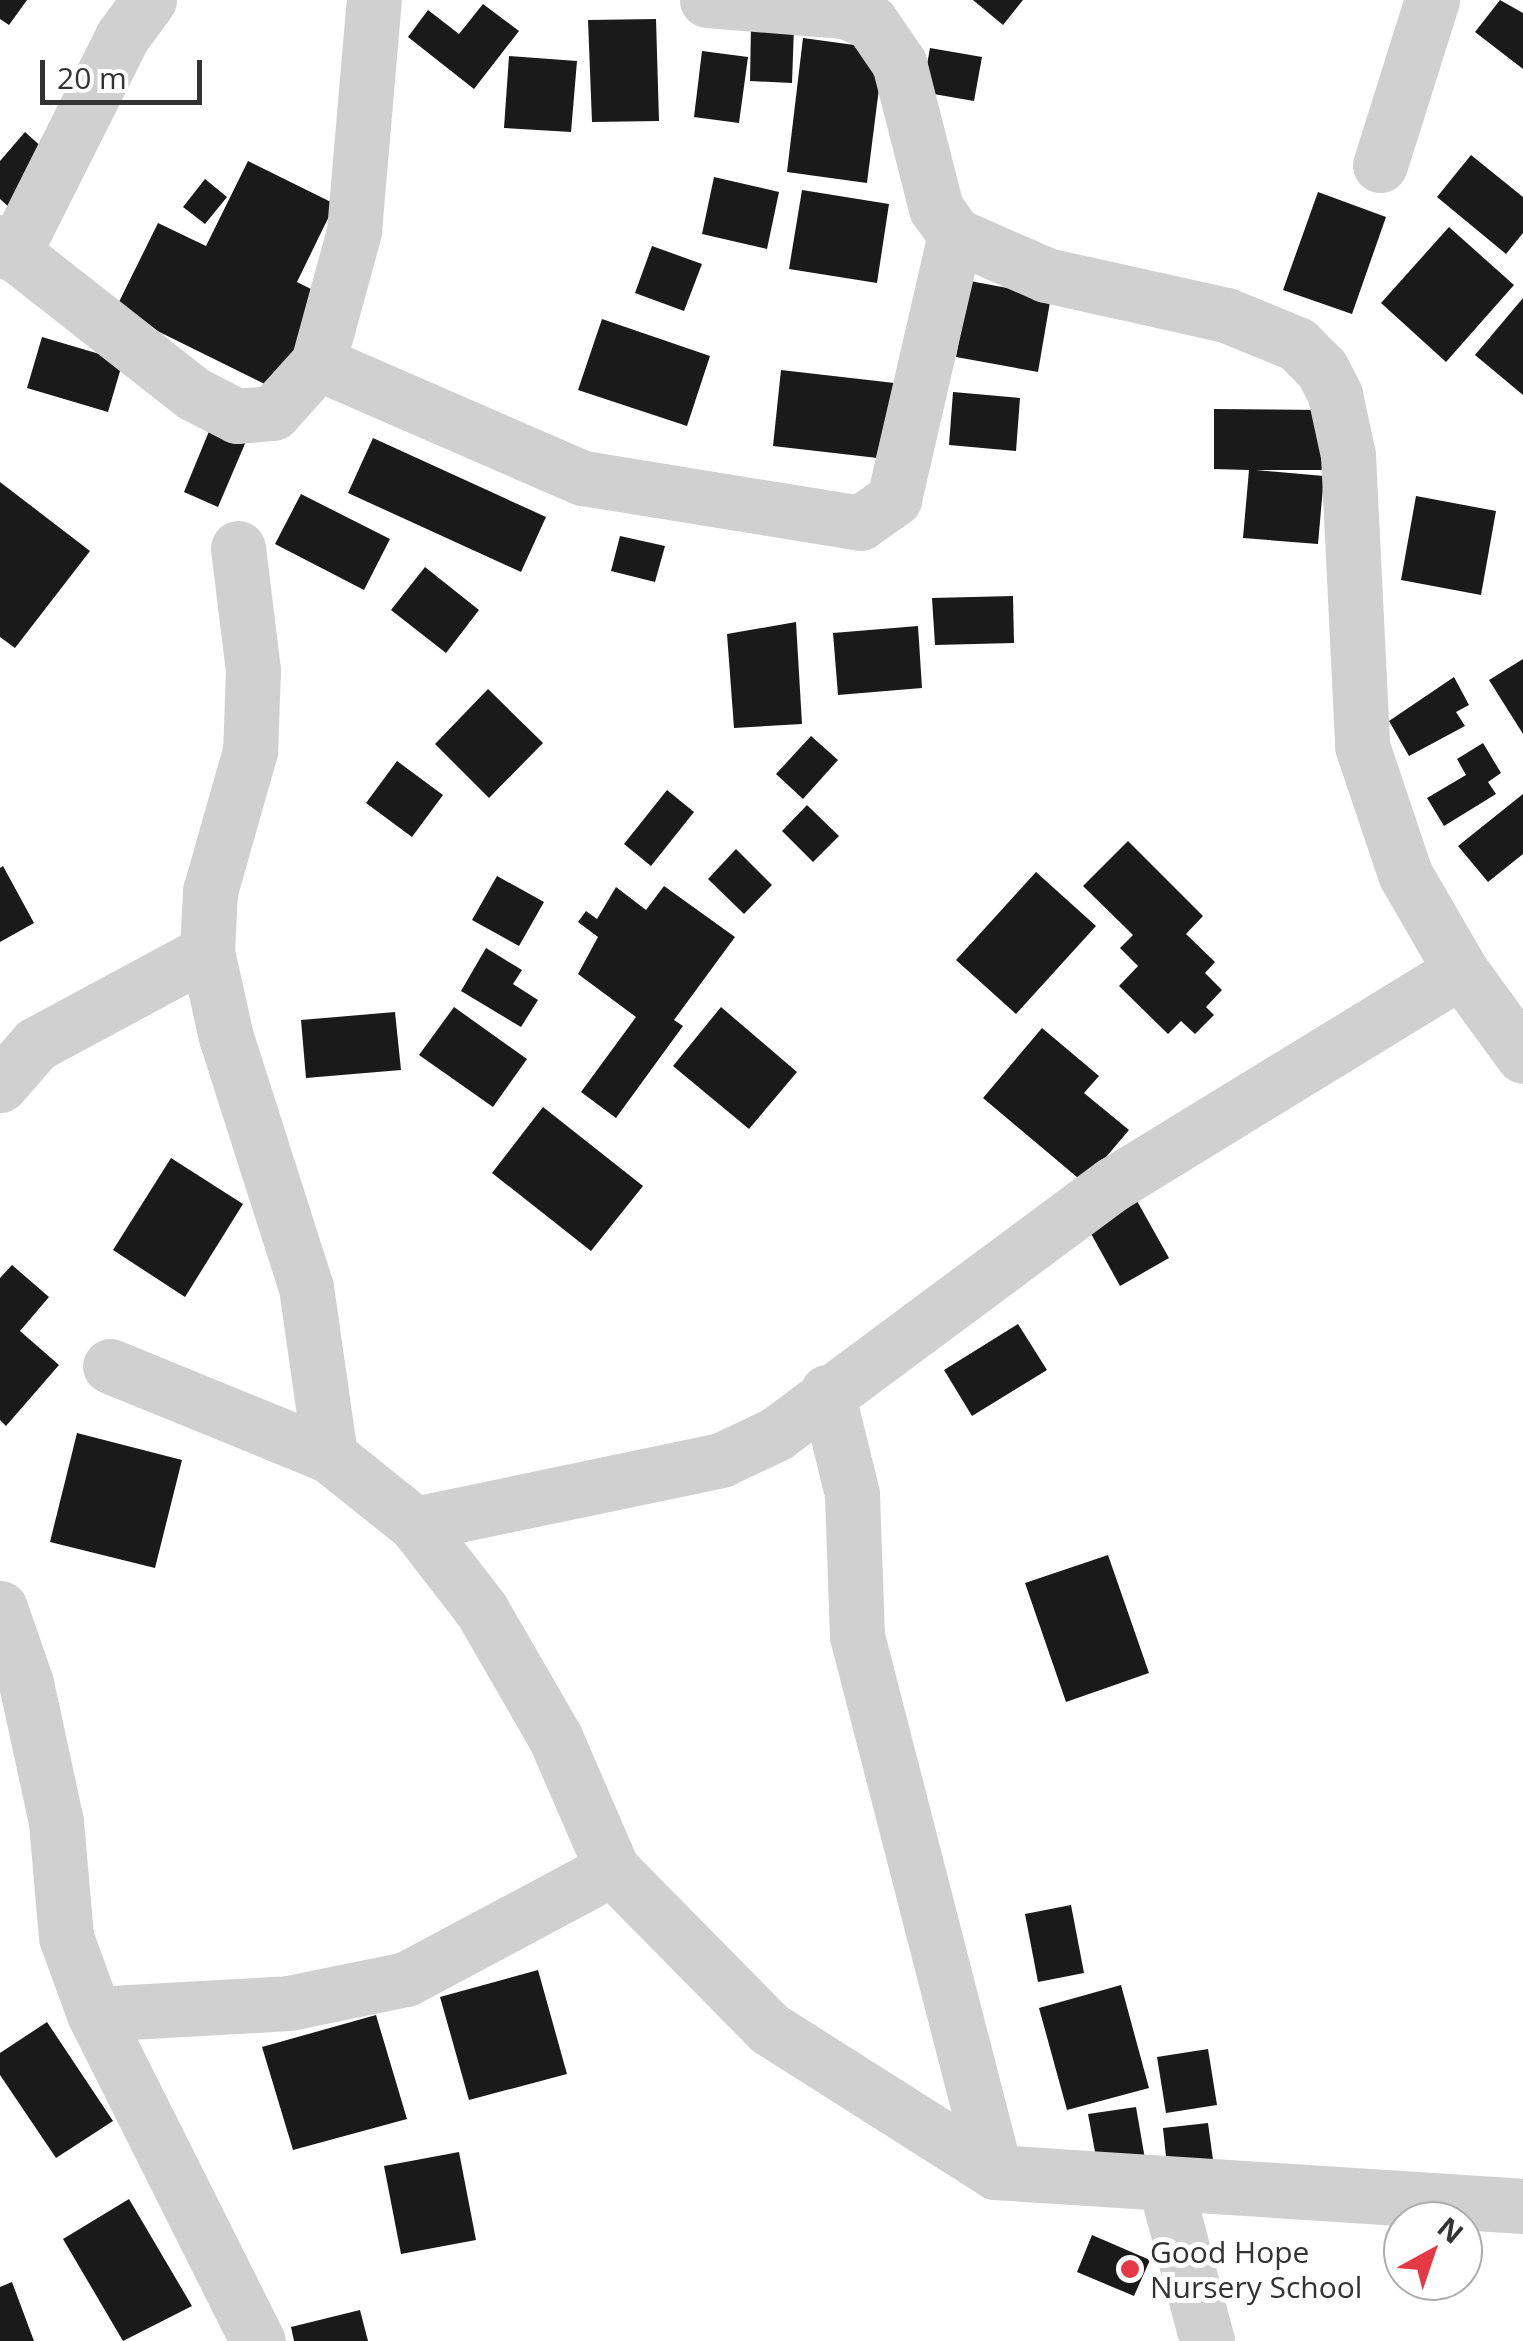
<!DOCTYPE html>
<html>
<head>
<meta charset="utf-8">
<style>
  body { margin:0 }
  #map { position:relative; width:1523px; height:2341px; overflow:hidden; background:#fff; font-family:"Open Sans",sans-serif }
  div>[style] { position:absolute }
  .building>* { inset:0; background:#1a1a1a }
  .minor>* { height:55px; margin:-27.5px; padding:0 27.5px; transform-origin:27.5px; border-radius:27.5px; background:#d0d0d0 }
  .dots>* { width:28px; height:28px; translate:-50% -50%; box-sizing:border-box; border:5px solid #fff; border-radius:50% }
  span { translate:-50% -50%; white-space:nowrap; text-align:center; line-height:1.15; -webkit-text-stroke:10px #fff; paint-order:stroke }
  .poi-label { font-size:30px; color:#333 }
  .left { translate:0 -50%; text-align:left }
  .north { position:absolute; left:1383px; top:2201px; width:100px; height:100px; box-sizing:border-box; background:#fff; border:2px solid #adadad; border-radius:50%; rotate:40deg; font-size:28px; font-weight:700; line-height:40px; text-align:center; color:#333 }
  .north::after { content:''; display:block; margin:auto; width:35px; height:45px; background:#e63946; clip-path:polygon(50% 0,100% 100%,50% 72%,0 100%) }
  .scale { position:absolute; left:40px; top:60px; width:162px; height:45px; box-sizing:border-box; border:5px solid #333; border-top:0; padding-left:12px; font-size:30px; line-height:35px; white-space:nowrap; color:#333; -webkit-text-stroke:8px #fff; paint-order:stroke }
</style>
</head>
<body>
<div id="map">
  <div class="building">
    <i style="clip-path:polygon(0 0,27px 0,9px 25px,0 19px)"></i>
    <i style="clip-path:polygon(973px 0,1023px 0,1003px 25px)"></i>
    <i style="clip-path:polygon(1500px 0,1523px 13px,1523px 69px,1475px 32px)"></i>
    <i style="clip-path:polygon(483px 4px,519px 31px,474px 89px,408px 37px,428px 10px,459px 34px)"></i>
    <i style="clip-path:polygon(656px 19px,659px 121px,592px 122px,588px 20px)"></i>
    <i style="clip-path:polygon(751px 26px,794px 27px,792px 83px,750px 81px)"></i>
    <i style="clip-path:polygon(803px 38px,884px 49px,867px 183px,787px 172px)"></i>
    <i style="clip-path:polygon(930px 48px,982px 57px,974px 101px,922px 92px)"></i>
    <i style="clip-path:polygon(702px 51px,748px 57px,739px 123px,694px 117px)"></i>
    <i style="clip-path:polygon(509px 56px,577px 61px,571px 132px,504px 128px)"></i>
    <i style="clip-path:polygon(25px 132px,54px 158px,10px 208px,0 199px,0 161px)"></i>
    <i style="clip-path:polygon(1471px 155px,1523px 197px,1523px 233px,1506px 254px,1437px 197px)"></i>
    <i style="clip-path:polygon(248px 161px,335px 204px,297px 282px,327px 297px,281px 392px,115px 310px,158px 223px,206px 246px)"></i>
    <i style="clip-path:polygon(714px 177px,779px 192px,767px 249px,702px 234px)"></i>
    <i style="clip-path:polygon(205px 179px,227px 197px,205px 224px,183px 207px)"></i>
    <i style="clip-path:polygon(802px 190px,889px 204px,877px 283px,789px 269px)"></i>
    <i style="clip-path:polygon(1318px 192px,1386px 217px,1352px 314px,1283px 290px)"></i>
    <i style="clip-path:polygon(1449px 227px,1514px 285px,1446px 362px,1381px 303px)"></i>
    <i style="clip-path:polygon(652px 246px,702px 264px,684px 311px,635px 293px)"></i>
    <i style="clip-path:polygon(970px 281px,1051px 296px,1038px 372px,956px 357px)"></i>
    <i style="clip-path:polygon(1523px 298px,1523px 395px,1475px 355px)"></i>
    <i style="clip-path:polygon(602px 319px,710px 356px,687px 426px,578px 390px)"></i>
    <i style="clip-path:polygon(42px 337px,123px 361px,108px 412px,27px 388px)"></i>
    <i style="clip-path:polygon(781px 370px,903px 384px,895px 460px,773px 446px)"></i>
    <i style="clip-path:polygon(953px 392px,1020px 398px,1016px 451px,949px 445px)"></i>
    <i style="clip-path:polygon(1214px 409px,1326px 410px,1326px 470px,1256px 470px,1324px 476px,1318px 544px,1243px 538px,1249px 470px,1214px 469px)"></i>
    <i style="clip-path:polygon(212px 424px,247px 439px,218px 507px,184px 492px)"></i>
    <i style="clip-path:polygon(373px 438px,546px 517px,521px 572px,348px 493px)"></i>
    <i style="clip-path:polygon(0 482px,90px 551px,15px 648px,0 637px)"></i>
    <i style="clip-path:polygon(301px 494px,390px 539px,364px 590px,275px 544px)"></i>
    <i style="clip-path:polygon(1416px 496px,1496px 511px,1481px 595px,1401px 580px)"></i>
    <i style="clip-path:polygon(620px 536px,665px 546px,655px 582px,611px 571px)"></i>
    <i style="clip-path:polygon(425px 567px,479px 610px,446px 653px,391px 610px)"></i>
    <i style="clip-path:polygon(1013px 596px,1014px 643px,935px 645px,932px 598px)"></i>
    <i style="clip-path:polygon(796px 622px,802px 724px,734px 728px,727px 634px)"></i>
    <i style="clip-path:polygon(918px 626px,922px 688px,838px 695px,833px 633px)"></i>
    <i style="clip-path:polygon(1523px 659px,1523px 734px,1489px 680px)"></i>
    <i style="clip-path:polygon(1454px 677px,1469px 705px,1456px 712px,1465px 726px,1409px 756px,1389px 721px)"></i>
    <i style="clip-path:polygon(488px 689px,543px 743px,489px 798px,435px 744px)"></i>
    <i style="clip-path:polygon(811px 736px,838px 760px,803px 799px,776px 774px)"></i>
    <i style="clip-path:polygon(1483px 743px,1501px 773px,1488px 782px,1496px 794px,1444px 826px,1427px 798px,1466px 775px,1457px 759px)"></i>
    <i style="clip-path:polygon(397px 761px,443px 795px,412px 837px,366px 803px)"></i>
    <i style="clip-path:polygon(667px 790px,694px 812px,651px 866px,624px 844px)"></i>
    <i style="clip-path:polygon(1523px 794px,1523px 854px,1488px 882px,1458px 846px)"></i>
    <i style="clip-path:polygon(807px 805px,839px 836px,813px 862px,782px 831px)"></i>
    <i style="clip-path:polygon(1128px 841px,1203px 916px,1186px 934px,1215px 962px,1205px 973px,1222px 990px,1206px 1007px,1214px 1015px,1195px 1034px,1181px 1021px,1168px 1034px,1119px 986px,1138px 966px,1120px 948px,1133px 935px,1083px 886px)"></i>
    <i style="clip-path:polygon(736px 849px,772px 885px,744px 914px,708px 879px)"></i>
    <i style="clip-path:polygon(3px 866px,34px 923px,0 942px,0 868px)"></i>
    <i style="clip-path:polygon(1036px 872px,1096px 926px,1016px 1014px,956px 960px)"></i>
    <i style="clip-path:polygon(497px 876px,544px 902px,519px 946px,472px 920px)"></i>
    <i style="clip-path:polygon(664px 886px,735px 937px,674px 1020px,683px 1026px,616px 1118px,581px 1092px,636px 1017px,578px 974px,598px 937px,578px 922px,586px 911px,597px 919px,616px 887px,646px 910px)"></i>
    <i style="clip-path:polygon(486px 948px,522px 970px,513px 984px,538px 1000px,521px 1027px,461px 991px)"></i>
    <i style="clip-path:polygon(454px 1007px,527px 1059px,493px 1107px,419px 1055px)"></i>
    <i style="clip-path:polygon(721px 1007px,797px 1072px,749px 1129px,673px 1066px)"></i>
    <i style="clip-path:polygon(395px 1012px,401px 1070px,306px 1078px,301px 1020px)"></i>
    <i style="clip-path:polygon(1042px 1028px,1099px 1076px,1084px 1093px,1129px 1130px,1084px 1183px,983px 1098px)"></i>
    <i style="clip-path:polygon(543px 1107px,643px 1186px,591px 1251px,492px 1173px)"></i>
    <i style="clip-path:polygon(171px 1158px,243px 1204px,185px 1297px,113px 1250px)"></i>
    <i style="clip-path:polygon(1128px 1185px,1169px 1258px,1120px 1286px,1079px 1212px)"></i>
    <i style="clip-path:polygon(12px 1265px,49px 1297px,20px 1331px,59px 1365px,6px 1426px,0 1420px,0 1278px)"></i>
    <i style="clip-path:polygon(1018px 1324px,1047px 1370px,972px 1416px,944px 1370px)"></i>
    <i style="clip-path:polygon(77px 1433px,182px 1460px,155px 1568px,50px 1542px)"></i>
    <i style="clip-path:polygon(1108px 1555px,1149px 1673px,1066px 1702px,1025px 1583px)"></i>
    <i style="clip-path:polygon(1071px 1905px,1084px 1973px,1038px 1982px,1025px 1914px)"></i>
    <i style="clip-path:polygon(538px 1970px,567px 2074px,469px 2100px,440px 1997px)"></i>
    <i style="clip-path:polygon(1121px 1985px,1149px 2088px,1067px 2110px,1039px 2008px)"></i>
    <i style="clip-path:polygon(376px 2015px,407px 2119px,293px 2150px,262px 2047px)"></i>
    <i style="clip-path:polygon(47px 2022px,113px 2121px,56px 2158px,0 2075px,0 2053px)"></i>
    <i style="clip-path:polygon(1208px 2049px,1217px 2105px,1166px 2113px,1157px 2057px)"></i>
    <i style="clip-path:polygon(1136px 2107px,1145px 2159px,1098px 2168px,1088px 2114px)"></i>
    <i style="clip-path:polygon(1208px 2123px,1213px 2160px,1167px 2166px,1163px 2128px)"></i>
    <i style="clip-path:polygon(459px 2152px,476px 2240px,401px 2254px,384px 2166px)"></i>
    <i style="clip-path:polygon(129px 2199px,192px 2306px,123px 2341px,63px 2239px)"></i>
    <i style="clip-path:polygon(1092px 2235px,1150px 2260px,1134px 2296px,1077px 2272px)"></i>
    <i style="clip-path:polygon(12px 2282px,34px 2341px,0 2341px,0 2287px)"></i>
    <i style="clip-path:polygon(360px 2310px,368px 2341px,294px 2341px,291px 2327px)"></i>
  </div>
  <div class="minor">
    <i style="left:707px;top:0;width:138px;rotate:4.6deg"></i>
    <i style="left:845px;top:11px;width:28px;rotate:23deg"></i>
    <i style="left:871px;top:22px;width:50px;rotate:55.7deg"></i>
    <i style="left:899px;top:63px;width:150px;rotate:75.7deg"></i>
    <i style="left:936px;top:208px;width:33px;rotate:55deg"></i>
    <i style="left:955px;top:235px;width:99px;rotate:23.7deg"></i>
    <i style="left:1046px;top:275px;width:184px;rotate:12.5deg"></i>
    <i style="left:1226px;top:315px;width:77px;rotate:22.2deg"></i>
    <i style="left:1297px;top:344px;width:35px;rotate:45deg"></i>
    <i style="left:1322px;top:369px;width:29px;rotate:63deg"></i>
    <i style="left:1335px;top:395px;width:61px;rotate:77.8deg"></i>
    <i style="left:1348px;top:455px;width:291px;rotate:87.2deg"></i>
    <i style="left:1362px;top:746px;width:135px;rotate:71.4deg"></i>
    <i style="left:1405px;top:874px;width:112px;rotate:60deg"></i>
    <i style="left:1461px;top:971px;width:105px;rotate:53.9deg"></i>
    <i style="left:1380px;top:165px;width:173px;rotate:-72.5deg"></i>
    <i style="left:0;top:242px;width:246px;rotate:38.1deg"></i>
    <i style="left:194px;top:394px;width:48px;rotate:27.1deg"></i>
    <i style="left:237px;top:416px;width:36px;rotate:-5deg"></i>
    <i style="left:273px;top:413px;width:67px;rotate:-48deg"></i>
    <i style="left:318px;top:363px;width:137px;rotate:-74.7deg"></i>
    <i style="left:354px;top:231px;width:232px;rotate:-85.1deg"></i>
    <i style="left:13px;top:254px;width:243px;rotate:-63.3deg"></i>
    <i style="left:122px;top:37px;width:46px;rotate:-53.9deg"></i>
    <i style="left:318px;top:363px;width:289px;rotate:23.5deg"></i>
    <i style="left:583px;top:478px;width:281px;rotate:9.2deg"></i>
    <i style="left:860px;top:523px;width:42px;rotate:-35.2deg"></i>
    <i style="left:894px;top:499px;width:271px;rotate:-77deg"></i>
    <i style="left:238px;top:548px;width:124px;rotate:83deg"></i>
    <i style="left:253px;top:671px;width:80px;rotate:92.1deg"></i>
    <i style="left:250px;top:751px;width:146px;rotate:105.9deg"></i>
    <i style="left:210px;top:891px;width:61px;rotate:92.8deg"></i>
    <i style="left:207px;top:952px;width:87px;rotate:77.4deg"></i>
    <i style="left:226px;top:1037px;width:262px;rotate:72.3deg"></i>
    <i style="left:306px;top:1287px;width:171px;rotate:81.9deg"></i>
    <i style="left:0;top:1085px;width:55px;rotate:-48.7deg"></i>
    <i style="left:36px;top:1044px;width:194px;rotate:-28.3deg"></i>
    <i style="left:110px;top:1366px;width:238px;rotate:22.2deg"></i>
    <i style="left:330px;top:1456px;width:109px;rotate:38.7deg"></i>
    <i style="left:415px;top:1524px;width:108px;rotate:52.2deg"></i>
    <i style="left:481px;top:1609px;width:148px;rotate:60deg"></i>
    <i style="left:555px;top:1737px;width:144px;rotate:66.6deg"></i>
    <i style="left:612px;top:1869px;width:225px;rotate:45.4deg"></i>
    <i style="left:770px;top:2029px;width:267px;rotate:32.4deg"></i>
    <i style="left:995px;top:2172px;width:529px;rotate:3.68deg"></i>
    <i style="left:827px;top:1392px;width:105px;rotate:76.2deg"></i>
    <i style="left:852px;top:1494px;width:142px;rotate:88deg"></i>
    <i style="left:857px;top:1636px;width:553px;rotate:75.56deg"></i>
    <i style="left:415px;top:1524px;width:313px;rotate:-11.8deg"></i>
    <i style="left:721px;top:1460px;width:61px;rotate:-25.3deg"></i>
    <i style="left:776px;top:1434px;width:420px;rotate:-36.6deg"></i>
    <i style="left:1113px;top:1184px;width:408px;rotate:-31.5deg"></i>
    <i style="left:0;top:1608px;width:79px;rotate:70.9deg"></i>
    <i style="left:26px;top:1683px;width:142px;rotate:77.8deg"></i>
    <i style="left:56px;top:1822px;width:115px;rotate:85deg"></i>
    <i style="left:66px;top:1937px;width:82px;rotate:70deg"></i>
    <i style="left:94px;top:2014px;width:366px;rotate:63.4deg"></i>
    <i style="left:94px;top:2014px;width:195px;rotate:-3.2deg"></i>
    <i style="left:289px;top:2003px;width:119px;rotate:-11.6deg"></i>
    <i style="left:406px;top:1979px;width:234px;rotate:-28.1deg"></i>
    <i style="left:1165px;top:2184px;width:163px;rotate:75deg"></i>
  </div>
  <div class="dots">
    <i style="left:1130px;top:2269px;background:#e63946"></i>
  </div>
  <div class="poi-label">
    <span class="left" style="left:1150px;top:2269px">Good Hope<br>Nursery School</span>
  </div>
  <div class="north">N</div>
  <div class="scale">20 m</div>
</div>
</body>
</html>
